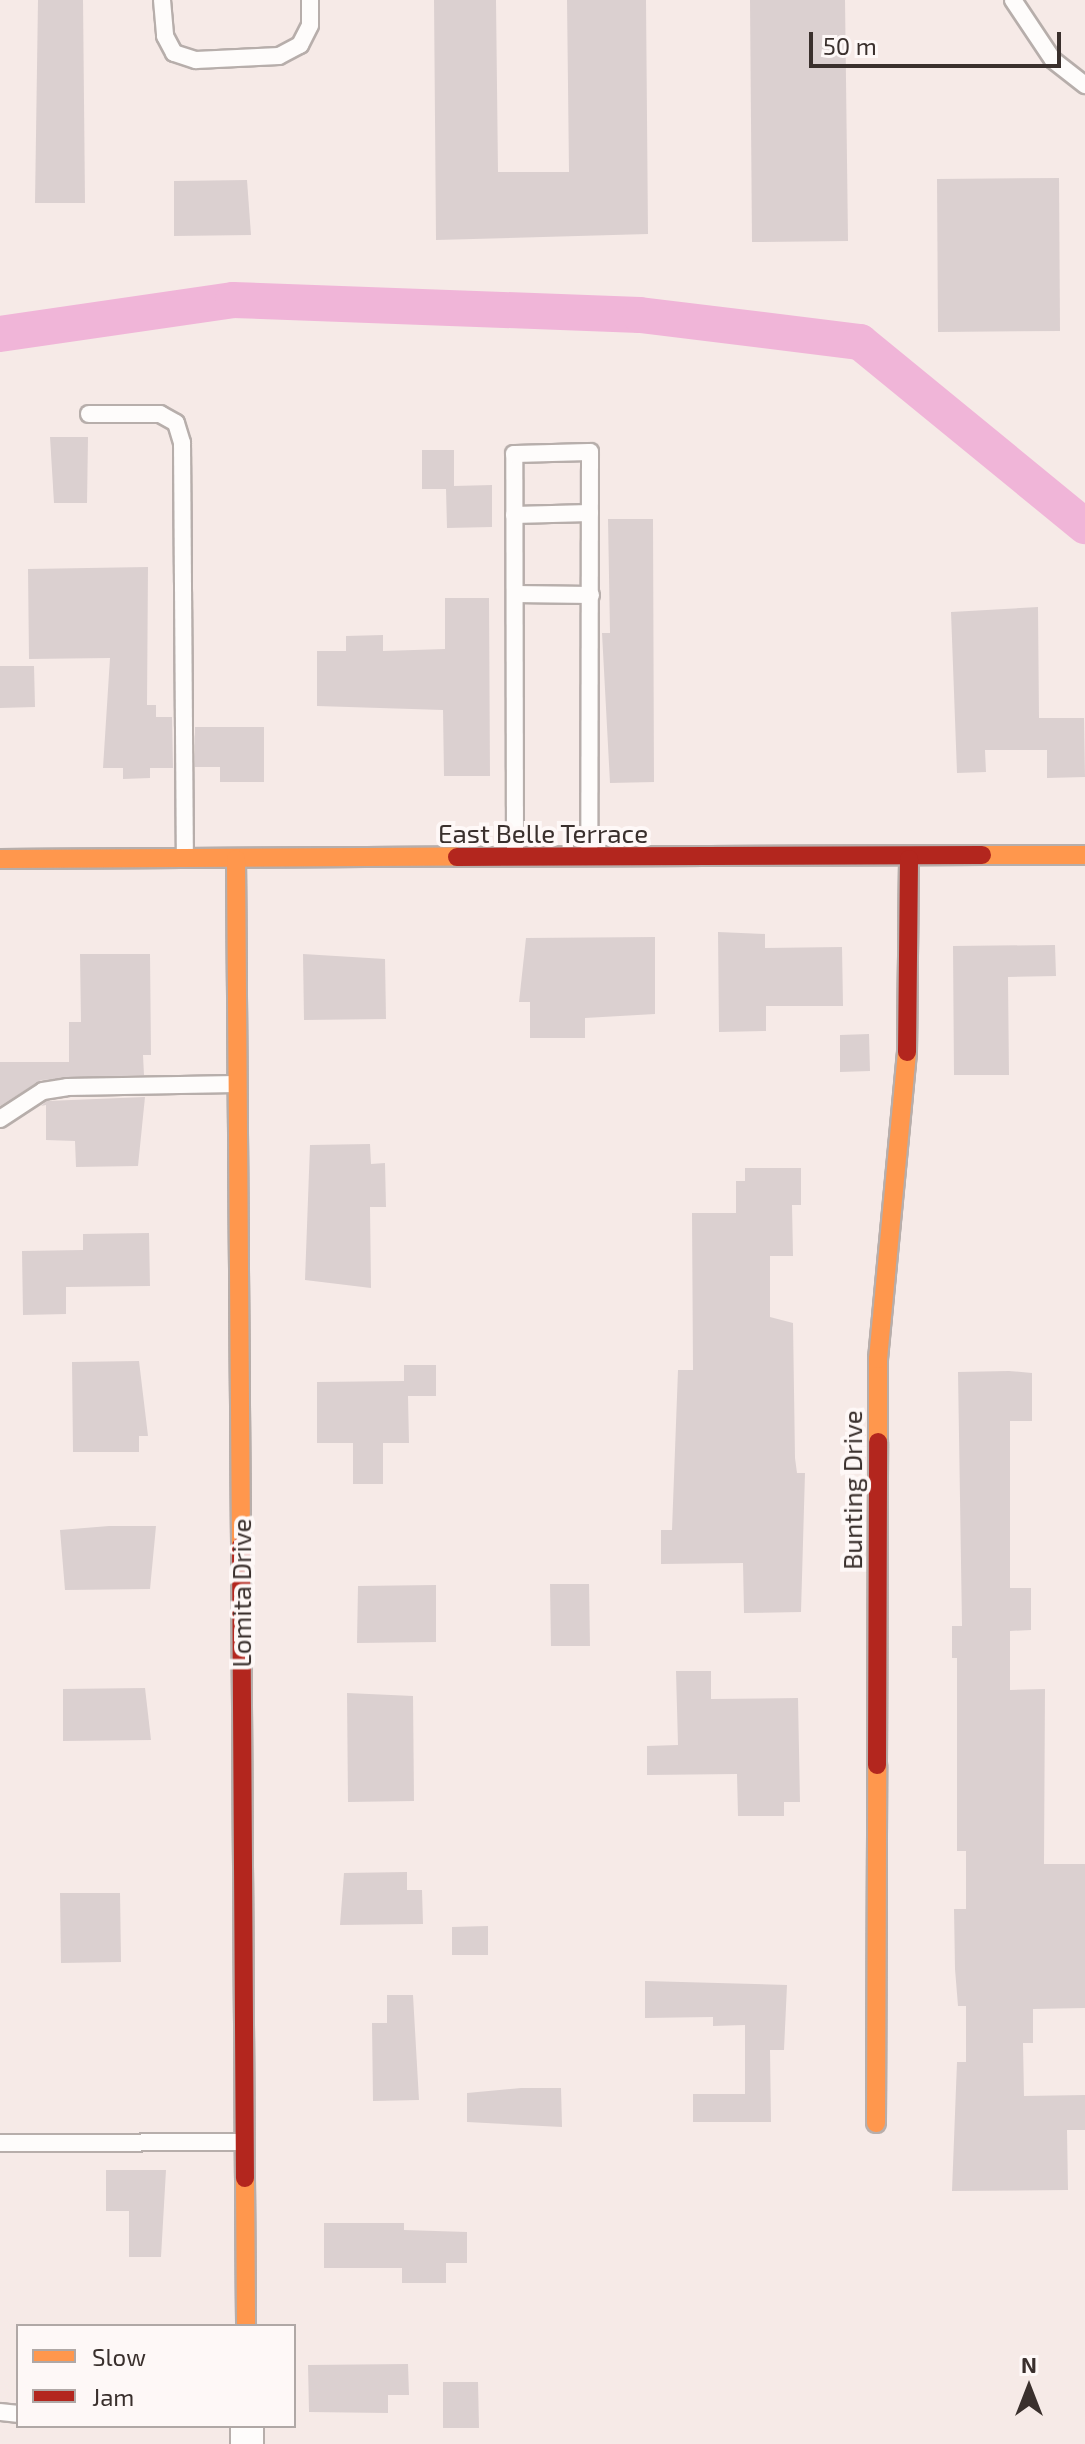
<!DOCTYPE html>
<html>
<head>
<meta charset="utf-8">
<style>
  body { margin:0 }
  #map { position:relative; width:1085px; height:2444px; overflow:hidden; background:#f6eae7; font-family:"Exo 2",sans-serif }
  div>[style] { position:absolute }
  .canal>* { height:36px; margin:-18px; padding:0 18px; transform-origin:18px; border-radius:18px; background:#f0b5d8 }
  .building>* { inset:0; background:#dbd0d0 }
  .roads { filter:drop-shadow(2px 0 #b7aeab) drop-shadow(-2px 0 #b7aeab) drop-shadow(0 2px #b7aeab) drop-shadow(0 -2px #b7aeab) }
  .lane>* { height:16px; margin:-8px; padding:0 8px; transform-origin:8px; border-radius:8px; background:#fefcfb }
  .street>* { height:32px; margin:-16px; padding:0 16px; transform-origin:16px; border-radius:16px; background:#fefcfb }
  .slow>* { height:18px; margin:-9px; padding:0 9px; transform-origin:9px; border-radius:9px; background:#ff974d }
  .jam>* { height:18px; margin:-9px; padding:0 9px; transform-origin:9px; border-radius:9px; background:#b3261e }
  span { translate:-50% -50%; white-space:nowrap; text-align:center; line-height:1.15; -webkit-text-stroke:8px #fef8f7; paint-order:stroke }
  .street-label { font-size:26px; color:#3a302d }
  .legend { position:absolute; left:16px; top:2324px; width:280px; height:104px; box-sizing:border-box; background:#fef8f7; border:2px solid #b0a8a6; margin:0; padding:10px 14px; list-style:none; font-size:24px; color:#3a302d }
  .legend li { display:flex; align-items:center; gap:16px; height:40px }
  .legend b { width:40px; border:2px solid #b0a8a6 }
  .north { position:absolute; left:989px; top:2348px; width:80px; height:80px; -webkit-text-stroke:6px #fef8f7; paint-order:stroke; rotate:0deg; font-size:22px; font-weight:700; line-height:32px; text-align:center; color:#3a302d }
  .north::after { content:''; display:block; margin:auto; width:28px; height:36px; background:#3a302d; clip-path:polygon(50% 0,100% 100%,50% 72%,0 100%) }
  .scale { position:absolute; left:809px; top:32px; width:252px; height:36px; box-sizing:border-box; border:4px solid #3a302d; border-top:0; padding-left:10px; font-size:24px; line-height:28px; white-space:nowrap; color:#3a302d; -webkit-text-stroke:6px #fef8f7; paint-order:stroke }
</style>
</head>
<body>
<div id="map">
  <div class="canal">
    <i style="left:0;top:334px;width:235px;rotate:-8.3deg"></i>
    <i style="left:233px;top:300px;width:407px;rotate:2.1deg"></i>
    <i style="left:640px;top:315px;width:222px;rotate:7deg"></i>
    <i style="left:860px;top:342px;width:291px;rotate:39.3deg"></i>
  </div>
  <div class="building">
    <i style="clip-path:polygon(38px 0,83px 0,85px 203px,35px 203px)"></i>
    <i style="clip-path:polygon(434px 0,496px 0,498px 172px,569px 172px,567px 0,646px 0,648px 234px,436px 240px)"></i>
    <i style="clip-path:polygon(750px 0,845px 0,848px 241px,752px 242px)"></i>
    <i style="clip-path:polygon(1059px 178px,1060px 331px,938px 332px,937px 179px)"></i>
    <i style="clip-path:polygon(247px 180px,251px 235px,174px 236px,174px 181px)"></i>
    <i style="clip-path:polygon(50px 437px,88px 437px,87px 503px,54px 503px)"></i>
    <i style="clip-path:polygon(422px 450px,454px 450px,454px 486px,492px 485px,492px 527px,447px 528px,446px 489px,422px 489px)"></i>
    <i style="clip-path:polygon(608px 519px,653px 519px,654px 782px,610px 783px,602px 633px,610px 633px)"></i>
    <i style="clip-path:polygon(148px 567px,147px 705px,156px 705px,156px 717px,172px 717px,173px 768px,150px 768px,150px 778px,123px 779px,123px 768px,103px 768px,110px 658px,29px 659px,28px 569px)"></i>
    <i style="clip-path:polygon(445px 598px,489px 598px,490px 776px,444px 776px,443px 710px,317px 706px,317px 651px,346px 651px,346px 636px,383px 635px,383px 651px,445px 649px)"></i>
    <i style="clip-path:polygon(1038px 607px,1039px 718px,1084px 718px,1085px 777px,1047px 778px,1047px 750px,985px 750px,986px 772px,957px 773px,951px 612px)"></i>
    <i style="clip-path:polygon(0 666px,34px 666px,35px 707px,0 708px)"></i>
    <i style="clip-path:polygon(195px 727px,264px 727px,264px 782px,220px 782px,220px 767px,195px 767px)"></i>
    <i style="clip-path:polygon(718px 932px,765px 934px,765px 948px,842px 947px,843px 1006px,766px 1006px,766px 1031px,719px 1032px)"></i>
    <i style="clip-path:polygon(655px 937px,655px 1014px,585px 1018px,585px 1038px,530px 1038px,530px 1002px,519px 1002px,526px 938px)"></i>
    <i style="clip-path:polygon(1055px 945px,1056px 976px,1008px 977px,1009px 1075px,954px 1075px,953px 946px)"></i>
    <i style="clip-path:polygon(80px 954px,150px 954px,151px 1055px,143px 1055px,144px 1075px,41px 1080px,0 1106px,0 1062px,69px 1062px,69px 1022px,81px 1022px)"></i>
    <i style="clip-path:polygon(303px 954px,385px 959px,386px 1019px,304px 1020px)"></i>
    <i style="clip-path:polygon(869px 1034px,870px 1071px,840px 1072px,840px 1035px)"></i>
    <i style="clip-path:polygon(145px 1097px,138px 1166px,76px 1167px,75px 1141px,46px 1140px,46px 1105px,41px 1106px,47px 1101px)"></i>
    <i style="clip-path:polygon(370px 1144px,371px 1164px,385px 1163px,386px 1207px,370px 1207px,371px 1288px,305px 1280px,310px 1145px)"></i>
    <i style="clip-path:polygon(745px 1168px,801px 1168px,801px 1205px,792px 1205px,793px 1256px,770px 1256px,770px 1317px,793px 1323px,795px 1458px,797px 1473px,805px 1473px,801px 1612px,744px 1613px,743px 1563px,661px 1564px,661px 1530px,672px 1530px,678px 1370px,693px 1370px,692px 1213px,736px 1213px,736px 1181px,745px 1181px)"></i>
    <i style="clip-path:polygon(149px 1233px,150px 1286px,66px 1287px,66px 1314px,23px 1315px,22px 1251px,83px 1250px,83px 1234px)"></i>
    <i style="clip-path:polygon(139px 1361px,148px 1436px,139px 1436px,139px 1452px,73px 1452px,72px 1362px)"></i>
    <i style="clip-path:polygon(404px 1365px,436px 1365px,436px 1396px,408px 1396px,409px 1443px,383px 1443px,383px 1484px,353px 1484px,353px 1443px,317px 1443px,317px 1382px,404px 1381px)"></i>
    <i style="clip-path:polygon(1009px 1371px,1032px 1373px,1032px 1421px,1010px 1421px,1010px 1588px,1031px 1588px,1031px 1630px,1010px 1631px,1010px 1690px,1045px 1689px,1044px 1864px,1085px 1864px,1085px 2008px,1033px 2009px,1033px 2043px,1023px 2043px,1024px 2096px,1085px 2095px,1085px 2130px,1067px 2130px,1068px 2190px,952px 2191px,957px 2062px,966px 2062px,966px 2006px,958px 2006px,955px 1969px,954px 1909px,966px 1909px,966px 1851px,957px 1851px,957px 1658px,952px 1658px,952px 1626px,962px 1626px,958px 1372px)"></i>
    <i style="clip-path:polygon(109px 1526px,156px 1526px,150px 1589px,65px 1590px,60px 1530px)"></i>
    <i style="clip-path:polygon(550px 1584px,589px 1584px,590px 1646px,551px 1646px)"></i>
    <i style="clip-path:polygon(436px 1585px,436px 1642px,357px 1643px,358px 1586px)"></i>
    <i style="clip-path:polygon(676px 1671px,711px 1671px,711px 1699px,798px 1698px,800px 1802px,784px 1802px,784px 1816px,738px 1816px,737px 1774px,647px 1775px,647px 1746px,678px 1745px)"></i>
    <i style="clip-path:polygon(145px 1688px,151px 1740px,63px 1741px,63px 1689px)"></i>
    <i style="clip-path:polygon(347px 1693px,413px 1696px,414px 1801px,348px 1802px)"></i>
    <i style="clip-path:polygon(407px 1872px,407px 1890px,422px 1890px,423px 1924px,340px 1925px,344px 1873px)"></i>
    <i style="clip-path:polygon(60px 1893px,120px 1893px,121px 1962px,61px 1963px)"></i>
    <i style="clip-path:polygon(488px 1926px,488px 1955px,452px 1955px,452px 1927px)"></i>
    <i style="clip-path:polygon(645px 1981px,787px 1985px,784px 2050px,770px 2050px,771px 2122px,693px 2122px,693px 2094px,745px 2094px,745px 2025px,713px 2026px,713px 2017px,645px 2018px)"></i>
    <i style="clip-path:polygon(387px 1995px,413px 1995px,419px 2100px,373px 2101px,372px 2023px,387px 2023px)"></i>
    <i style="clip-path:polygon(521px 2088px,561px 2088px,562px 2127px,467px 2122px,467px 2093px)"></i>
    <i style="clip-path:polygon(106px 2170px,166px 2170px,161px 2257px,129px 2257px,129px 2211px,106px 2211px)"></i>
    <i style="clip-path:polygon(324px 2223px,404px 2223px,404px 2230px,467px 2232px,467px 2263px,446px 2263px,446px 2283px,402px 2283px,402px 2268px,324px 2268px)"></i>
    <i style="clip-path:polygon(408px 2364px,409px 2395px,388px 2395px,388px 2413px,309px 2412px,308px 2365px)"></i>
    <i style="clip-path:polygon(443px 2382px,478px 2382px,479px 2428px,443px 2428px)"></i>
  </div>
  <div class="roads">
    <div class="lane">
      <i style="left:162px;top:0;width:36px;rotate:85deg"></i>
      <i style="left:165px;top:36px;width:19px;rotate:62deg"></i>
      <i style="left:174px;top:53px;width:23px;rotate:18deg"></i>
      <i style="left:196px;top:60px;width:83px;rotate:-2.8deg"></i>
      <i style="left:279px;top:56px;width:24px;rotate:-28deg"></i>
      <i style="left:300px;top:45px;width:22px;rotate:-63deg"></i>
      <i style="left:310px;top:25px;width:25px;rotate:-90deg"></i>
      <i style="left:1013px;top:0;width:72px;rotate:56.3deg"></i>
      <i style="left:1053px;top:60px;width:41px;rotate:38deg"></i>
      <i style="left:89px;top:414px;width:71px"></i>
      <i style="left:160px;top:414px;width:18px;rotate:29deg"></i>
      <i style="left:176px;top:423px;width:21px;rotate:73deg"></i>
      <i style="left:182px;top:443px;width:415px;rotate:89.6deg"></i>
      <i style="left:514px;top:515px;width:76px;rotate:-1.5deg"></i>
      <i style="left:515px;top:594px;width:76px;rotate:0.8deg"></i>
      <i style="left:515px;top:854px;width:400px;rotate:-90.1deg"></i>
      <i style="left:514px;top:454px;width:76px;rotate:-1.5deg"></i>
      <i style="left:590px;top:452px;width:405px;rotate:90.1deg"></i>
      <i style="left:0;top:1119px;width:51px;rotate:-33.1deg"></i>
      <i style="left:43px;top:1091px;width:24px;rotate:-9deg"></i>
      <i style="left:67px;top:1087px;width:169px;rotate:-1deg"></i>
      <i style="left:0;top:2143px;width:244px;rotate:-0.2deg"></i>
      <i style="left:0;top:2412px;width:18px;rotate:6deg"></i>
    </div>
    <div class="street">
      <i style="left:247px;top:2426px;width:18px;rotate:90deg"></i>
    </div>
    <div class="slow">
      <i style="left:982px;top:855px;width:103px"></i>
      <i style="left:0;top:859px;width:457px;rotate:-0.3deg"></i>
      <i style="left:236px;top:859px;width:687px;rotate:89.58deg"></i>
      <i style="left:878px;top:1442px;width:83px;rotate:-90deg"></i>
      <i style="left:878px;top:1359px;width:308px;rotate:-84.6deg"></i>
      <i style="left:876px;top:2123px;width:358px;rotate:-89.8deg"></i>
      <i style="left:245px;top:2178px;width:148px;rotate:89.6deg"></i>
    </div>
    <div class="jam">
      <i style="left:457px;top:857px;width:525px;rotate:-0.22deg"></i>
      <i style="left:907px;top:1052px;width:193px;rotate:-89.4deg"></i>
      <i style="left:241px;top:1546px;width:632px;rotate:89.64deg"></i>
      <i style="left:877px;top:1765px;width:323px;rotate:-89.8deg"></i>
    </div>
  </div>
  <div class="street-label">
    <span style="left:543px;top:833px">East Belle Terrace</span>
    <span style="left:852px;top:1490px;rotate:-90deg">Bunting Drive</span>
    <span style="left:241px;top:1593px;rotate:-90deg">Lomita Drive</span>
  </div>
  <ul class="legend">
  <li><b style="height:10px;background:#ff974d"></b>Slow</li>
  <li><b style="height:10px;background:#b3261e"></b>Jam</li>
  </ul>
  <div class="north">N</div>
  <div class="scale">50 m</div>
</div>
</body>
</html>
